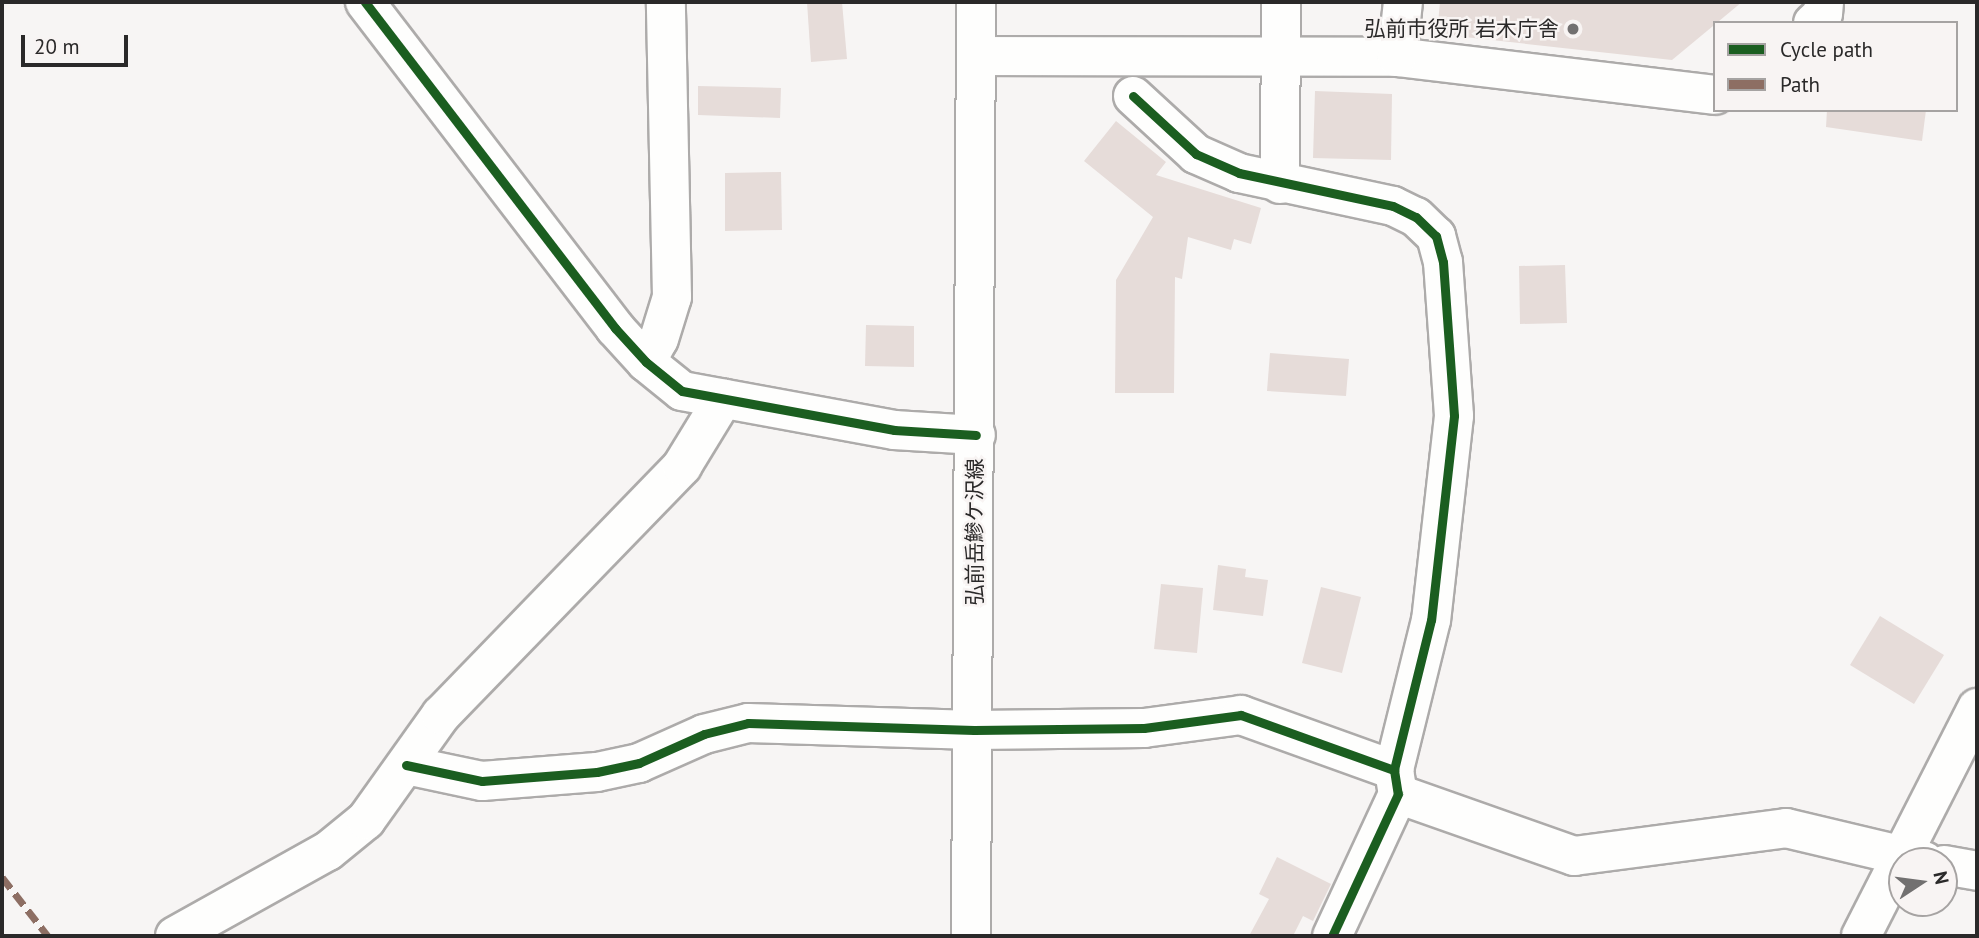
<!DOCTYPE html>
<html>
<head>
<meta charset="utf-8">
<style>
  body { margin:0 }
  #map { position:relative; width:1979px; height:938px; overflow:hidden; background:#f7f5f4; font-family:"PT Sans","Noto Sans JP",sans-serif }
  div>[style] { position:absolute }
  .building>* { inset:0; background:#e6dcd9 }
  .roads { filter:drop-shadow(2px 0 #adabaa) drop-shadow(-2px 0 #adabaa) drop-shadow(0 2px #adabaa) drop-shadow(0 -2px #adabaa) }
  .minor>* { height:38px; margin:-19px; padding:0 19px; transform-origin:19px; border-radius:19px; background:#fefefd }
  .major>* { height:38px; margin:-19px; padding:0 19px; transform-origin:19px; border-radius:19px; background:#fefefd }
  .quiet>* { height:7px; margin-top:-3.5px; transform-origin:0; background:repeating-linear-gradient(90deg,#8d6e63 0 14px,transparent 0 21px) }
  .cycleway>* { height:9px; margin:-4.5px; padding:0 4.5px; transform-origin:4.5px; border-radius:4.5px; background:#1b5e20 }
  .dots>* { width:19px; height:19px; translate:-50% -50%; box-sizing:border-box; border:4px solid #f8f4f3; border-radius:50% }
  span { translate:-50% -50%; white-space:nowrap; text-align:center; line-height:1.15; -webkit-text-stroke:5px #f8f4f3; paint-order:stroke }
  .poi-label { font-size:21px; color:#2a2929 }
  .right { translate:-100% -50%; text-align:right }
  .street-label { font-size:21px; color:#2a2929 }
  .frame { position:absolute; inset:0; border:4px solid #2a2929; pointer-events:none }
  .legend { position:absolute; left:1713px; top:21px; width:245px; height:91px; box-sizing:border-box; background:#f8f4f3; border:2px solid #a6a3a2; margin:0; padding:9px 12px; list-style:none; font-size:21px; color:#2a2929 }
  .legend li { display:flex; align-items:center; gap:14px; height:35px }
  .legend b { width:35px; border:2px solid #a6a3a2 }
  .north { position:absolute; left:1888px; top:847px; width:70px; height:70px; box-sizing:border-box; background:#f8f4f3; border:2px solid #a6a3a2; border-radius:50%; rotate:77deg; font-size:19px; font-weight:700; line-height:28px; text-align:center; color:#2a2929 }
  .north::after { content:''; display:block; margin:auto; width:24px; height:32px; background:#727070; clip-path:polygon(50% 0,100% 100%,50% 72%,0 100%) }
  .scale { position:absolute; left:21px; top:35px; width:107px; height:32px; box-sizing:border-box; border:4px solid #2a2929; border-top:0; padding-left:9px; font-size:21px; line-height:24px; white-space:nowrap; color:#2a2929; -webkit-text-stroke:5px #f8f4f3; paint-order:stroke }
</style>
</head>
<body>
<div id="map">
  <div class="building">
    <i style="clip-path:polygon(807px 2px,842px 2px,847px 59px,811px 62px)"></i>
    <i style="clip-path:polygon(1440px 2px,1742px 2px,1672px 60px,1437px 34px)"></i>
    <i style="clip-path:polygon(698px 86px,781px 88px,780px 118px,698px 115px)"></i>
    <i style="clip-path:polygon(1315px 91px,1392px 94px,1391px 160px,1313px 158px)"></i>
    <i style="clip-path:polygon(1827px 110px,1926px 110px,1922px 141px,1826px 127px)"></i>
    <i style="clip-path:polygon(1116px 121px,1166px 162px,1156px 175px,1261px 208px,1251px 244px,1234px 239px,1231px 250px,1188px 237px,1182px 279px,1175px 277px,1174px 393px,1115px 393px,1116px 280px,1153px 217px,1084px 161px)"></i>
    <i style="clip-path:polygon(781px 172px,782px 230px,725px 231px,725px 173px)"></i>
    <i style="clip-path:polygon(1565px 265px,1567px 323px,1520px 324px,1519px 266px)"></i>
    <i style="clip-path:polygon(866px 325px,914px 326px,914px 367px,865px 366px)"></i>
    <i style="clip-path:polygon(1270px 353px,1349px 359px,1346px 396px,1267px 391px)"></i>
    <i style="clip-path:polygon(1218px 565px,1246px 569px,1245px 577px,1268px 580px,1263px 616px,1213px 610px)"></i>
    <i style="clip-path:polygon(1161px 584px,1203px 588px,1197px 653px,1154px 649px)"></i>
    <i style="clip-path:polygon(1321px 587px,1361px 597px,1342px 673px,1302px 663px)"></i>
    <i style="clip-path:polygon(1880px 616px,1944px 655px,1914px 704px,1850px 665px)"></i>
    <i style="clip-path:polygon(1277px 857px,1331px 884px,1313px 921px,1303px 916px,1293px 936px,1249px 936px,1269px 899px,1259px 894px)"></i>
  </div>
  <div class="roads">
    <div class="minor">
      <i style="left:365px;top:2px;width:411px;rotate:52.5deg"></i>
      <i style="left:615px;top:328px;width:46px;rotate:47.6deg"></i>
      <i style="left:646px;top:362px;width:46px;rotate:38.9deg"></i>
      <i style="left:682px;top:391px;width:216px;rotate:10.4deg"></i>
      <i style="left:894px;top:430px;width:82px;rotate:3.5deg"></i>
      <i style="left:1813px;top:23px;width:13px;rotate:-42deg"></i>
      <i style="left:1823px;top:14px;width:12px;rotate:-85deg"></i>
      <i style="left:976px;top:56px;width:421px;rotate:0.1deg"></i>
      <i style="left:1397px;top:57px;width:320px;rotate:6.8deg"></i>
      <i style="left:1397px;top:57px;width:55px;rotate:-83.8deg"></i>
      <i style="left:1133px;top:96px;width:86px;rotate:42.6deg"></i>
      <i style="left:1196px;top:154px;width:47px;rotate:23.8deg"></i>
      <i style="left:1239px;top:173px;width:157px;rotate:12.1deg"></i>
      <i style="left:1393px;top:206px;width:25px;rotate:26deg"></i>
      <i style="left:1416px;top:217px;width:28px;rotate:44deg"></i>
      <i style="left:1436px;top:236px;width:27px;rotate:75deg"></i>
      <i style="left:1443px;top:262px;width:154px;rotate:85.9deg"></i>
      <i style="left:1454px;top:416px;width:205px;rotate:96.4deg"></i>
      <i style="left:1431px;top:620px;width:154px;rotate:103.9deg"></i>
      <i style="left:1394px;top:770px;width:24px;rotate:81deg"></i>
      <i style="left:1398px;top:794px;width:157px;rotate:114.9deg"></i>
      <i style="left:1280px;top:184px;width:182px;rotate:-89.7deg"></i>
      <i style="left:646px;top:362px;width:26px;rotate:-61deg"></i>
      <i style="left:659px;top:339px;width:44px;rotate:-72.8deg"></i>
      <i style="left:672px;top:297px;width:295px;rotate:-91.2deg"></i>
      <i style="left:406px;top:765px;width:78px;rotate:11.9deg"></i>
      <i style="left:482px;top:781px;width:115px;rotate:-4.5deg"></i>
      <i style="left:597px;top:772px;width:43px;rotate:-12.1deg"></i>
      <i style="left:639px;top:763px;width:71px;rotate:-24deg"></i>
      <i style="left:704px;top:734px;width:45px;rotate:-14deg"></i>
      <i style="left:748px;top:723px;width:226px;rotate:1.8deg"></i>
      <i style="left:974px;top:730px;width:170px;rotate:-0.7deg"></i>
      <i style="left:1144px;top:728px;width:98px;rotate:-7.6deg"></i>
      <i style="left:1241px;top:715px;width:163px;rotate:19.8deg"></i>
      <i style="left:1398px;top:794px;width:187px;rotate:19.4deg"></i>
      <i style="left:1574px;top:856px;width:214px;rotate:-7.5deg"></i>
      <i style="left:1786px;top:828px;width:142px;rotate:13.4deg"></i>
      <i style="left:1944px;top:865px;width:34px;rotate:10deg"></i>
      <i style="left:175px;top:936px;width:175px;rotate:-29.1deg"></i>
      <i style="left:328px;top:851px;width:49px;rotate:-39.2deg"></i>
      <i style="left:366px;top:820px;width:129px;rotate:-54.5deg"></i>
      <i style="left:441px;top:715px;width:347px;rotate:-45.9deg"></i>
      <i style="left:682px;top:466px;width:79px;rotate:-58.5deg"></i>
      <i style="left:1861px;top:936px;width:256px;rotate:-63deg"></i>
    </div>
    <div class="major">
      <i style="left:971px;top:936px;width:934px;rotate:-89.69deg"></i>
    </div>
  </div>
  <div class="quiet">
    <i style="left:2px;top:877px;width:75px;rotate:52.1deg"></i>
  </div>
  <div class="cycleway">
    <i style="left:365px;top:2px;width:411px;rotate:52.5deg"></i>
    <i style="left:615px;top:328px;width:46px;rotate:47.6deg"></i>
    <i style="left:646px;top:362px;width:46px;rotate:38.9deg"></i>
    <i style="left:682px;top:391px;width:216px;rotate:10.4deg"></i>
    <i style="left:894px;top:430px;width:82px;rotate:3.5deg"></i>
    <i style="left:1133px;top:96px;width:86px;rotate:42.6deg"></i>
    <i style="left:1196px;top:154px;width:47px;rotate:23.8deg"></i>
    <i style="left:1239px;top:173px;width:157px;rotate:12.1deg"></i>
    <i style="left:1393px;top:206px;width:25px;rotate:26deg"></i>
    <i style="left:1416px;top:217px;width:28px;rotate:44deg"></i>
    <i style="left:1436px;top:236px;width:27px;rotate:75deg"></i>
    <i style="left:1443px;top:262px;width:154px;rotate:85.9deg"></i>
    <i style="left:1454px;top:416px;width:205px;rotate:96.4deg"></i>
    <i style="left:1431px;top:620px;width:154px;rotate:103.9deg"></i>
    <i style="left:1394px;top:770px;width:24px;rotate:81deg"></i>
    <i style="left:1398px;top:794px;width:157px;rotate:114.9deg"></i>
    <i style="left:406px;top:765px;width:78px;rotate:11.9deg"></i>
    <i style="left:482px;top:781px;width:115px;rotate:-4.5deg"></i>
    <i style="left:597px;top:772px;width:43px;rotate:-12.1deg"></i>
    <i style="left:639px;top:763px;width:71px;rotate:-24deg"></i>
    <i style="left:704px;top:734px;width:45px;rotate:-14deg"></i>
    <i style="left:748px;top:723px;width:226px;rotate:1.8deg"></i>
    <i style="left:974px;top:730px;width:170px;rotate:-0.7deg"></i>
    <i style="left:1144px;top:728px;width:98px;rotate:-7.6deg"></i>
    <i style="left:1241px;top:715px;width:163px;rotate:19.8deg"></i>
  </div>
  <div class="dots">
    <i style="left:1573px;top:29px;background:#727070"></i>
  </div>
  <div class="poi-label">
    <span class="right" style="left:1559px;top:29px">弘前市役所 岩木庁舎</span>
  </div>
  <div class="street-label">
    <span style="left:975px;top:532px;rotate:-90deg">弘前岳鰺ケ沢線</span>
  </div>
  <div class="frame"></div>
  <ul class="legend">
  <li><b style="height:9px;background:#1b5e20"></b>Cycle path</li>
  <li><b style="height:9px;background:#8d6e63"></b>Path</li>
  </ul>
  <div class="north">N</div>
  <div class="scale">20 m</div>
</div>
</body>
</html>
